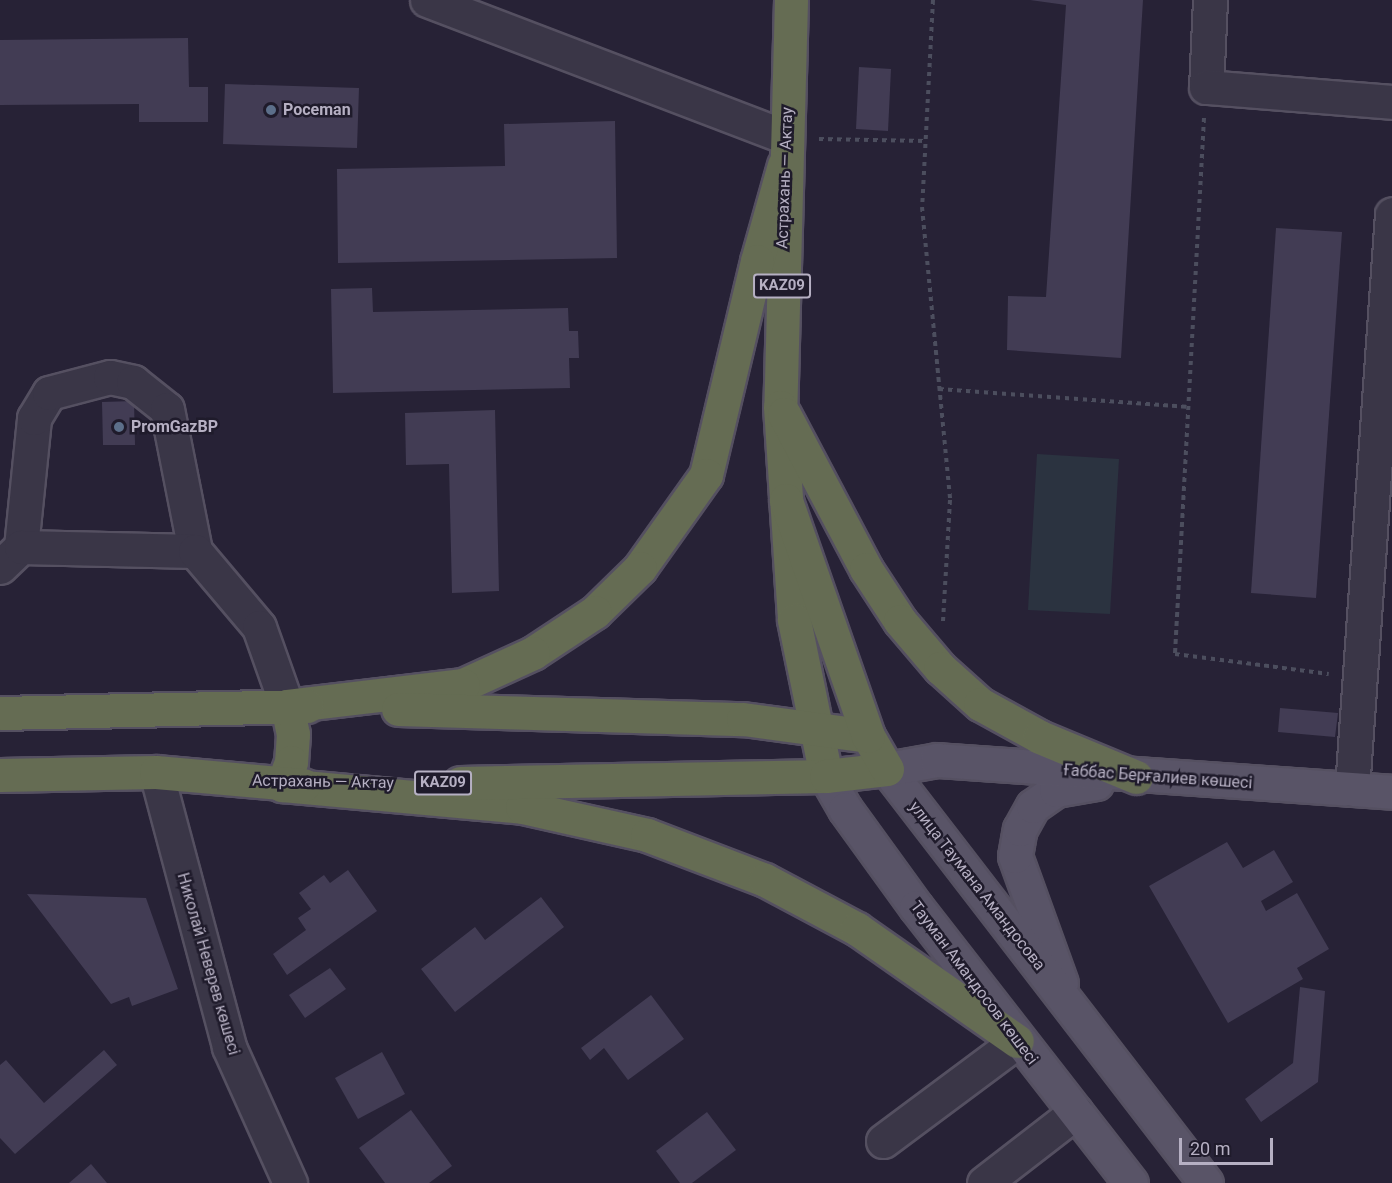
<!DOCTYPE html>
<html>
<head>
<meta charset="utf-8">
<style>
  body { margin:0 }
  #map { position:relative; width:1392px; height:1183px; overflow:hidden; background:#272236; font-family:Roboto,sans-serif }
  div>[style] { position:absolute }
  .green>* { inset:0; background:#2b3340 }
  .building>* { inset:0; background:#423c54 }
  .path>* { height:4px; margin-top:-2px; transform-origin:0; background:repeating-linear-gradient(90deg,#4c4e5e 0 4.5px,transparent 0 9px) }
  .roads { filter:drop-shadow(2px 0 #555061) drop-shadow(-2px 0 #555061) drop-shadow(0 2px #555061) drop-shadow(0 -2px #555061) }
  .minor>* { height:33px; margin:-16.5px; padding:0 16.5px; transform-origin:16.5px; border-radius:16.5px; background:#3a3647 }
  .major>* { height:33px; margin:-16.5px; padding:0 16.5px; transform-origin:16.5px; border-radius:16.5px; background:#595467 }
  .highway>* { height:33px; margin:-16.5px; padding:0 16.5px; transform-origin:16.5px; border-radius:16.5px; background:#656c53 }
  .dots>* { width:16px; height:16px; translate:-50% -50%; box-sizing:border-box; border:3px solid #1f1b2b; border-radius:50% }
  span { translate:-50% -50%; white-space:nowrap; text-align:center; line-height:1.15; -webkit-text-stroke:5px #1f1b2b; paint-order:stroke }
  .shield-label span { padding:2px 4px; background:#1f1b2b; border:2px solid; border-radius:4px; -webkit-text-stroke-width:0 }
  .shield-label { font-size:15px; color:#b6b0c3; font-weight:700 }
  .poi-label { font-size:16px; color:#b6b0c3; font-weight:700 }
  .left { translate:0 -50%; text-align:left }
  .street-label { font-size:16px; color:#b6b0c3 }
  .scale { position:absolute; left:1179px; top:1138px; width:94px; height:27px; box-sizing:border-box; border:3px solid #b6b0c3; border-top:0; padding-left:8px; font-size:18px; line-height:21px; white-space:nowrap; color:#b6b0c3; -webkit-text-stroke:4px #1f1b2b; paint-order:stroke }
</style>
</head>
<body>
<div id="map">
  <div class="green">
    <i style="clip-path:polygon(1037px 454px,1119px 459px,1110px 614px,1028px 610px)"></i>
  </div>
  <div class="building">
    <i style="clip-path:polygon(1030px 0,1143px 0,1121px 358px,1007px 350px,1008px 296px,1046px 297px,1066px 5px)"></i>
    <i style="clip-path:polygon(188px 38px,189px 87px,208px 87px,208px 122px,139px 122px,139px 104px,0 105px,0 40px)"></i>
    <i style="clip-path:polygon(859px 67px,891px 69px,888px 131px,856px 129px)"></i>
    <i style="clip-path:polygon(225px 84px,359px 88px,357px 148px,223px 144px)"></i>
    <i style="clip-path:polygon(615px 121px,617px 258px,338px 263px,337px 169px,505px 166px,504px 124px)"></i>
    <i style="clip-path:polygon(1276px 228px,1342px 232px,1316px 598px,1251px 593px)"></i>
    <i style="clip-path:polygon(372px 288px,373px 312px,568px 308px,569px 331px,578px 331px,579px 358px,569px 358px,570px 388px,333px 393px,331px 289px)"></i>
    <i style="clip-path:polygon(134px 401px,135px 445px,103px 445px,102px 402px)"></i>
    <i style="clip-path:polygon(495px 410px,499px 591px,452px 593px,449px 464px,406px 465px,405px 413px)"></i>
    <i style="clip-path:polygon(1280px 708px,1338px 713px,1335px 737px,1278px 732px)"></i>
    <i style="clip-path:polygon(1227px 842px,1243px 868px,1274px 850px,1293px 882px,1261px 901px,1266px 911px,1297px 893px,1329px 949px,1297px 968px,1303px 979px,1228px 1023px,1149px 886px)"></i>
    <i style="clip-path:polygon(348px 870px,377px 911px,287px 975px,273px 954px,306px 930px,298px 918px,311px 909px,299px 893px,324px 875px,330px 883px)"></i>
    <i style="clip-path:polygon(27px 894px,146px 898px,178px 989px,132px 1006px,129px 997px,111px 1004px)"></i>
    <i style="clip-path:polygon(541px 897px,564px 927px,455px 1012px,421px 969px,475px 927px,485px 940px)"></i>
    <i style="clip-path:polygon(330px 968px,346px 989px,305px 1018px,289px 995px)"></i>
    <i style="clip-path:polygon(1300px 987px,1325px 991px,1318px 1082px,1261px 1122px,1245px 1099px,1293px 1063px)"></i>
    <i style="clip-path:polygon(651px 995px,684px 1039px,628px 1080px,604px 1048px,590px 1060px,581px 1048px)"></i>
    <i style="clip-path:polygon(104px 1050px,117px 1065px,15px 1154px,0 1138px,0 1065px,6px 1060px,44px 1103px)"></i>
    <i style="clip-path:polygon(382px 1052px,405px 1094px,358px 1119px,335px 1078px)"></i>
    <i style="clip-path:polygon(411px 1110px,452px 1166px,429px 1183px,385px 1183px,359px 1148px)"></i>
    <i style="clip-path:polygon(707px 1112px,736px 1150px,692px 1183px,680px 1183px,656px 1151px)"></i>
    <i style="clip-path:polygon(91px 1164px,107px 1183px,69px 1183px)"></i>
  </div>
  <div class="path">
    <i style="left:933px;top:0;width:207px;rotate:93deg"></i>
    <i style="left:922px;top:207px;width:294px;rotate:84.5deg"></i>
    <i style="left:950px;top:500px;width:122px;rotate:93.3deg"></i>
    <i style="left:1204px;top:118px;width:537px;rotate:93.1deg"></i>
    <i style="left:1175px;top:654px;width:155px;rotate:7.4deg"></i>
    <i style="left:819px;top:139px;width:107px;rotate:1.1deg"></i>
    <i style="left:939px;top:389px;width:251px;rotate:4.1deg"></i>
  </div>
  <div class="roads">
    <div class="minor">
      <i style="left:427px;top:0;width:384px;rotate:20.9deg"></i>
      <i style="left:1210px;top:0;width:87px;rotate:92.6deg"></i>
      <i style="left:1206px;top:87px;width:187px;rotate:4.6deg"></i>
      <i style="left:21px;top:547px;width:130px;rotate:-84.2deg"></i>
      <i style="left:34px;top:418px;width:29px;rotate:-59deg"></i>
      <i style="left:49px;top:393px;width:63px;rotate:-14.7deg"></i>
      <i style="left:110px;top:377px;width:24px;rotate:12deg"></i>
      <i style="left:133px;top:382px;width:43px;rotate:38.5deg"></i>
      <i style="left:167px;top:409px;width:145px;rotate:78.8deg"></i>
      <i style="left:0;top:567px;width:29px;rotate:-44deg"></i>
      <i style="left:21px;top:547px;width:174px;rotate:1.3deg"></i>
      <i style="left:195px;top:551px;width:99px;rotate:49.9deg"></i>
      <i style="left:259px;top:627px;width:84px;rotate:70.5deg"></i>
      <i style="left:156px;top:772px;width:285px;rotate:75.1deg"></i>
      <i style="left:229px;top:1047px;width:149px;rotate:65.8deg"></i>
      <i style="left:1352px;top:789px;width:576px;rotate:-86.02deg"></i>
      <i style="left:883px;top:1141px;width:167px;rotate:-36.7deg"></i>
      <i style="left:984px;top:1183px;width:116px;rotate:-37.7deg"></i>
    </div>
    <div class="major">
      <i style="left:826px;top:776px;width:38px;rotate:60deg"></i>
      <i style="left:845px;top:809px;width:121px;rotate:54.1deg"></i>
      <i style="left:916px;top:907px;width:350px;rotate:52.1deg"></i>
      <i style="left:1061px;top:983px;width:135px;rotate:-109.9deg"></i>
      <i style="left:1015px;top:856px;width:27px;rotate:-80deg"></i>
      <i style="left:1020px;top:829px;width:26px;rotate:-61deg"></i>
      <i style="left:1033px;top:806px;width:28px;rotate:-35deg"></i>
      <i style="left:1056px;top:790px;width:41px;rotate:-9.9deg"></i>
      <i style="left:1206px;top:1183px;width:523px;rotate:-127.62deg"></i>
      <i style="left:887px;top:769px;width:51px;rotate:-10.2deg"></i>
      <i style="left:937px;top:760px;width:456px;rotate:4deg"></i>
    </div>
    <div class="highway">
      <i style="left:791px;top:0;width:407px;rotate:91.5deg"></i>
      <i style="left:780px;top:407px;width:213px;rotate:86.2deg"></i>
      <i style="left:794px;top:620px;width:159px;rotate:78.4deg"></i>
      <i style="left:784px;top:165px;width:100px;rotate:105.7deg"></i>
      <i style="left:757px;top:261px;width:220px;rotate:103.4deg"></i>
      <i style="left:706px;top:475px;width:114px;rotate:125.4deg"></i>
      <i style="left:640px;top:568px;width:63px;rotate:135.6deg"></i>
      <i style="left:595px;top:612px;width:74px;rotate:146.5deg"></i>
      <i style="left:533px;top:653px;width:77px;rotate:155.4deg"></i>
      <i style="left:463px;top:685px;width:177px;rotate:173.2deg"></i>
      <i style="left:287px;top:706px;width:29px;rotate:78deg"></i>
      <i style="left:293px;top:734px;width:28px;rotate:94deg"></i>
      <i style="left:291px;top:762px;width:25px;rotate:111deg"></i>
      <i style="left:282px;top:785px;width:241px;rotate:5.2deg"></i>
      <i style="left:522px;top:807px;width:128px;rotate:12.6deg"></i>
      <i style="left:647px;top:835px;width:126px;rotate:20.9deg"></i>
      <i style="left:765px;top:880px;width:104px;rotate:28deg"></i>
      <i style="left:857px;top:929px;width:195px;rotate:35deg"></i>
      <i style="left:784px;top:414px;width:175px;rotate:62.1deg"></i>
      <i style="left:866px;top:569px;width:62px;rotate:56.8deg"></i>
      <i style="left:900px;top:621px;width:62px;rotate:49.6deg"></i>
      <i style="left:940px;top:668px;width:54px;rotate:42deg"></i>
      <i style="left:980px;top:704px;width:68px;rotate:28.8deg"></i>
      <i style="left:1040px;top:737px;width:104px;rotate:22.6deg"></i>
      <i style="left:398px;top:709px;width:345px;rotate:1.7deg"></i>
      <i style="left:743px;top:719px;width:126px;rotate:7.7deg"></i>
      <i style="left:0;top:713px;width:307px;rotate:-1.3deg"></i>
      <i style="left:0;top:775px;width:156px;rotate:-1.1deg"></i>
      <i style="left:156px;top:772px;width:148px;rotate:5.1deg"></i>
      <i style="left:460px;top:783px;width:366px;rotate:-1.1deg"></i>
      <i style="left:826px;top:776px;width:61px;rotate:-6.5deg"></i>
      <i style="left:887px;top:769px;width:38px;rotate:-120deg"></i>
      <i style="left:868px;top:736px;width:250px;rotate:-109.2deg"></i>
    </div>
  </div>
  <div class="dots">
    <i style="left:271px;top:110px;background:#5c6f8a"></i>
    <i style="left:119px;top:427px;background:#5c6f8a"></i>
  </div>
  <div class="shield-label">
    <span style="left:782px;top:286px">KAZ09</span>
    <span style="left:443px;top:783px">KAZ09</span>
  </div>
  <div class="poi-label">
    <span class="left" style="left:283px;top:110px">Poceman</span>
    <span class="left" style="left:131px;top:427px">PromGazBP</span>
  </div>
  <div class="street-label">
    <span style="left:785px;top:178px;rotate:-88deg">Астрахань — Актау</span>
    <span style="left:1158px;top:777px;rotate:4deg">Ғаббас Берғалиев көшесі</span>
    <span style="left:323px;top:782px;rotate:1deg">Астрахань — Актау</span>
    <span style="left:977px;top:886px;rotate:52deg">улица Таумана Амандосова</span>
    <span style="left:208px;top:964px;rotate:74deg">Николай Неверев көшесі</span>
    <span style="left:974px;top:983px;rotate:53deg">Тауман Амандосов көшесі</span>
  </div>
  <div class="scale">20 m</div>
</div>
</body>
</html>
